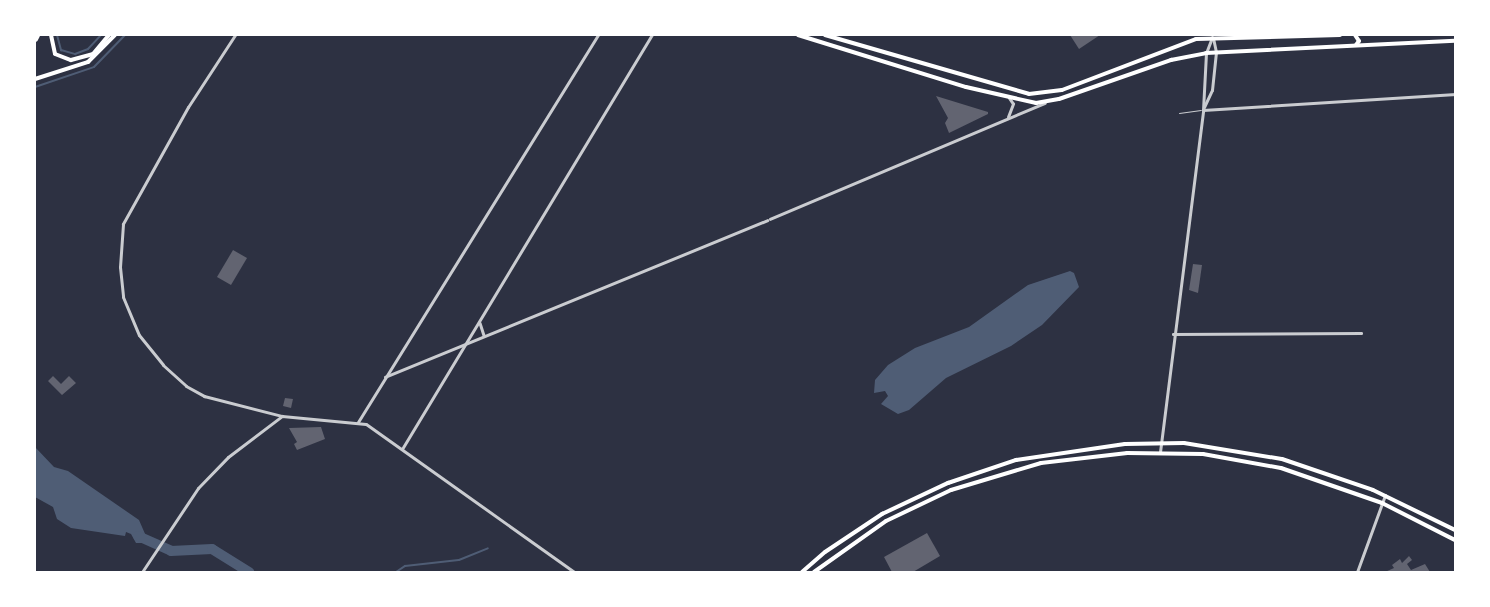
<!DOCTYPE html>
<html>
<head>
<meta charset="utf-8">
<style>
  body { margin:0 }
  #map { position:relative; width:1490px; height:607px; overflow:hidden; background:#2d3142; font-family:"Alegreya Sans",sans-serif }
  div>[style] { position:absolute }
  .water>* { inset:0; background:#4f5d75 }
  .stream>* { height:2px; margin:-1px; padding:0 1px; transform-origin:1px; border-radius:1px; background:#4f5d75 }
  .river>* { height:10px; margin:-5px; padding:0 5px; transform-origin:5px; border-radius:5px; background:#4f5d75 }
  .building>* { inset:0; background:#626471 }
  .service>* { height:1px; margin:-0.5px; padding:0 0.5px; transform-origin:0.5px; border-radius:0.5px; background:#caccd0 }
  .minor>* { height:2.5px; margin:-1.25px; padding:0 1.25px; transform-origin:1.25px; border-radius:1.25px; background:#caccd0 }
  .tertiary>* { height:3px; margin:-1.5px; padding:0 1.5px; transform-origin:1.5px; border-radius:1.5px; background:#caccd0 }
  .secondary>* { height:4px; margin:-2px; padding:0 2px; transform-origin:2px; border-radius:2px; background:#fff }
  .trunk>* { height:4.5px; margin:-2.25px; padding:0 2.25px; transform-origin:2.25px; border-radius:2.25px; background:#fff }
  span { translate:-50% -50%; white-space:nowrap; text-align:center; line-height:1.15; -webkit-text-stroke:4.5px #fff; paint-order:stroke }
  .frame { position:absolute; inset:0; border:36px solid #fff; pointer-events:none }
</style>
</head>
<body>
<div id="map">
  <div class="water">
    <i style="clip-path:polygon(1070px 271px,1074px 273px,1079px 287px,1042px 325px,1011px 346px,946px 378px,909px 410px,898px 414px,881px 404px,888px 396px,885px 391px,874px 393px,875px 380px,888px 365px,915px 348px,969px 327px,1028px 285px)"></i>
    <i style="clip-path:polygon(35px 447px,54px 467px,68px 471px,139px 520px,149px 543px,136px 543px,131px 534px,126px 532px,125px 536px,71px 528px,57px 519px,53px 507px,35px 497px)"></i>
  </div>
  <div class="stream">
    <i style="left:57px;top:35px;width:16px;rotate:75deg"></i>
    <i style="left:61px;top:50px;width:15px;rotate:16deg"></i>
    <i style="left:75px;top:54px;width:14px;rotate:-21deg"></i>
    <i style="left:88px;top:49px;width:19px;rotate:-47deg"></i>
    <i style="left:35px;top:87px;width:62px;rotate:-18.7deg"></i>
    <i style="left:94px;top:67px;width:45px;rotate:-45.9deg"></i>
    <i style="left:396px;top:572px;width:11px;rotate:-34deg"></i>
    <i style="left:405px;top:566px;width:54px;rotate:-6.3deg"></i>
    <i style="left:459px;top:560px;width:31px;rotate:-22deg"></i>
  </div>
  <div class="river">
    <i style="left:138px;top:536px;width:36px;rotate:24deg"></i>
    <i style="left:171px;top:551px;width:41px;rotate:-2.8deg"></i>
    <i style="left:212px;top:549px;width:44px;rotate:31.9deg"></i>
  </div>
  <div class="building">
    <i style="clip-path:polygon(1070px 35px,1100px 35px,1079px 49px)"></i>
    <i style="clip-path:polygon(936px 96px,988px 112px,988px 114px,949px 133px,945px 123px,948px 118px)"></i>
    <i style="clip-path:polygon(233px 250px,247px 258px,231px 285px,217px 277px)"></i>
    <i style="clip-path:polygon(1193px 264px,1202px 265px,1198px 293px,1189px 290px)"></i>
    <i style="clip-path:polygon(53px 376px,61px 384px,69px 376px,76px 383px,62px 395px,48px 381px)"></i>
    <i style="clip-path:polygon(285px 398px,293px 399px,291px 408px,283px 406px)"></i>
    <i style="clip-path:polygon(321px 427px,325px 439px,297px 450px,294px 444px,297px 442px,289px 428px)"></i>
    <i style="clip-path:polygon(927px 533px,940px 556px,913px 572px,892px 572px,884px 557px)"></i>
    <i style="clip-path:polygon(1409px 556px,1412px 560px,1407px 564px,1411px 570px,1425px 564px,1430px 572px,1385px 572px,1394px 568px,1392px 565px,1400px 559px,1402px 563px)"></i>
  </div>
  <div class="service">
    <i style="left:1179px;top:113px;width:22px;rotate:-8deg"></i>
  </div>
  <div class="minor">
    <i style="left:1203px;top:110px;width:253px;rotate:-3.6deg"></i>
    <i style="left:1008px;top:117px;width:14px;rotate:-69deg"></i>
    <i style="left:1013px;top:104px;width:7px;rotate:-124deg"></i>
    <i style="left:770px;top:219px;width:298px;rotate:-22.9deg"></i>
    <i style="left:480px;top:323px;width:13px;rotate:72deg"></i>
    <i style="left:1173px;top:334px;width:188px;rotate:-0.3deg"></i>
    <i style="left:385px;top:377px;width:413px;rotate:-22.3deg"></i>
  </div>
  <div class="tertiary">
    <i style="left:235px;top:35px;width:86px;rotate:123.1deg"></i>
    <i style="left:188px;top:107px;width:134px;rotate:119.1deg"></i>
    <i style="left:123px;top:224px;width:43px;rotate:94deg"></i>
    <i style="left:120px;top:267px;width:30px;rotate:84deg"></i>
    <i style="left:123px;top:297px;width:41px;rotate:67.2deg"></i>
    <i style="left:139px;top:335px;width:38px;rotate:51deg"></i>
    <i style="left:163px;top:365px;width:31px;rotate:42deg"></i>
    <i style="left:186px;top:386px;width:21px;rotate:29deg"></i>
    <i style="left:204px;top:396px;width:81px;rotate:14.4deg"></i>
    <i style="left:282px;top:416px;width:84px;rotate:5.4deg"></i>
    <i style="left:366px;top:424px;width:255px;rotate:35.4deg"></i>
    <i style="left:1204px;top:107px;width:19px;rotate:-65deg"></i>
    <i style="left:1212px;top:90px;width:38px;rotate:-84deg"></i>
    <i style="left:1216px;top:52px;width:14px;rotate:-102deg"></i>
    <i style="left:358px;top:422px;width:455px;rotate:-58.2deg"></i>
    <i style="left:402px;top:449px;width:484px;rotate:-58.9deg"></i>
    <i style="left:1160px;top:452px;width:345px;rotate:-82.8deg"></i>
    <i style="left:1203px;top:110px;width:57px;rotate:-87deg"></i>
    <i style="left:1206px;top:53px;width:17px;rotate:-69deg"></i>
    <i style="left:142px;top:572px;width:101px;rotate:-56.3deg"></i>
    <i style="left:198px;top:488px;width:43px;rotate:-45.9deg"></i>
    <i style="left:228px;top:457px;width:68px;rotate:-37.2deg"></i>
    <i style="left:1357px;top:572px;width:82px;rotate:-70deg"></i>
  </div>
  <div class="secondary">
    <i style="left:51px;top:35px;width:19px;rotate:78deg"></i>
    <i style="left:55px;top:54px;width:17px;rotate:21deg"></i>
    <i style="left:71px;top:60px;width:23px;rotate:-15deg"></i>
    <i style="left:93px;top:54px;width:25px;rotate:-50deg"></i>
    <i style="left:798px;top:35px;width:176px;rotate:17.2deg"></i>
    <i style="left:966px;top:87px;width:72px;rotate:12.9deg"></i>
    <i style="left:1036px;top:103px;width:23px;rotate:-10deg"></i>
    <i style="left:1059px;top:99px;width:119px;rotate:-19.2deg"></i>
    <i style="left:1171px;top:60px;width:36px;rotate:-11deg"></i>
    <i style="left:1206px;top:53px;width:249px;rotate:-2.8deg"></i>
    <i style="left:825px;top:35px;width:212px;rotate:16.1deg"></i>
    <i style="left:1029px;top:94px;width:33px;rotate:-7deg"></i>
    <i style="left:1062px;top:90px;width:143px;rotate:-20.8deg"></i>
    <i style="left:1196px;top:39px;width:144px;rotate:-1.6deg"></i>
    <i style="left:1355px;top:35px;width:7px;rotate:56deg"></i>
    <i style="left:1359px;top:41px;width:5px;rotate:127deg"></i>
    <i style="left:35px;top:79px;width:56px;rotate:-17.8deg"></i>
    <i style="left:88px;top:62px;width:38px;rotate:-45deg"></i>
    <i style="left:802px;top:572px;width:30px;rotate:-41deg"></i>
    <i style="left:825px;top:552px;width:69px;rotate:-33.7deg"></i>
    <i style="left:882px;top:514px;width:73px;rotate:-25.2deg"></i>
    <i style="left:948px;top:483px;width:72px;rotate:-18.7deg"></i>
    <i style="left:1016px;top:460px;width:110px;rotate:-8.4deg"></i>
    <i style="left:1125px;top:444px;width:59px;rotate:-1deg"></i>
    <i style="left:1184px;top:443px;width:99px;rotate:9.3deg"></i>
    <i style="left:1282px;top:459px;width:96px;rotate:18.8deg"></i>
    <i style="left:1373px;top:490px;width:91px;rotate:26deg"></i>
    <i style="left:814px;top:572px;width:88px;rotate:-35.3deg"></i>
    <i style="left:886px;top:521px;width:72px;rotate:-25.5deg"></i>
    <i style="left:951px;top:490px;width:94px;rotate:-16.7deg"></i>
    <i style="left:1041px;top:463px;width:87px;rotate:-6.6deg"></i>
    <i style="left:1127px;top:453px;width:76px;rotate:0.8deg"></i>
    <i style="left:1203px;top:454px;width:79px;rotate:10.2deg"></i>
    <i style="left:1281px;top:468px;width:107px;rotate:19.1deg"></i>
    <i style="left:1382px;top:503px;width:82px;rotate:26.9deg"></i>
  </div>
  <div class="trunk">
    <i style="left:35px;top:39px;width:4px;rotate:-63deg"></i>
  </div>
  <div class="frame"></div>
</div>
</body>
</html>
